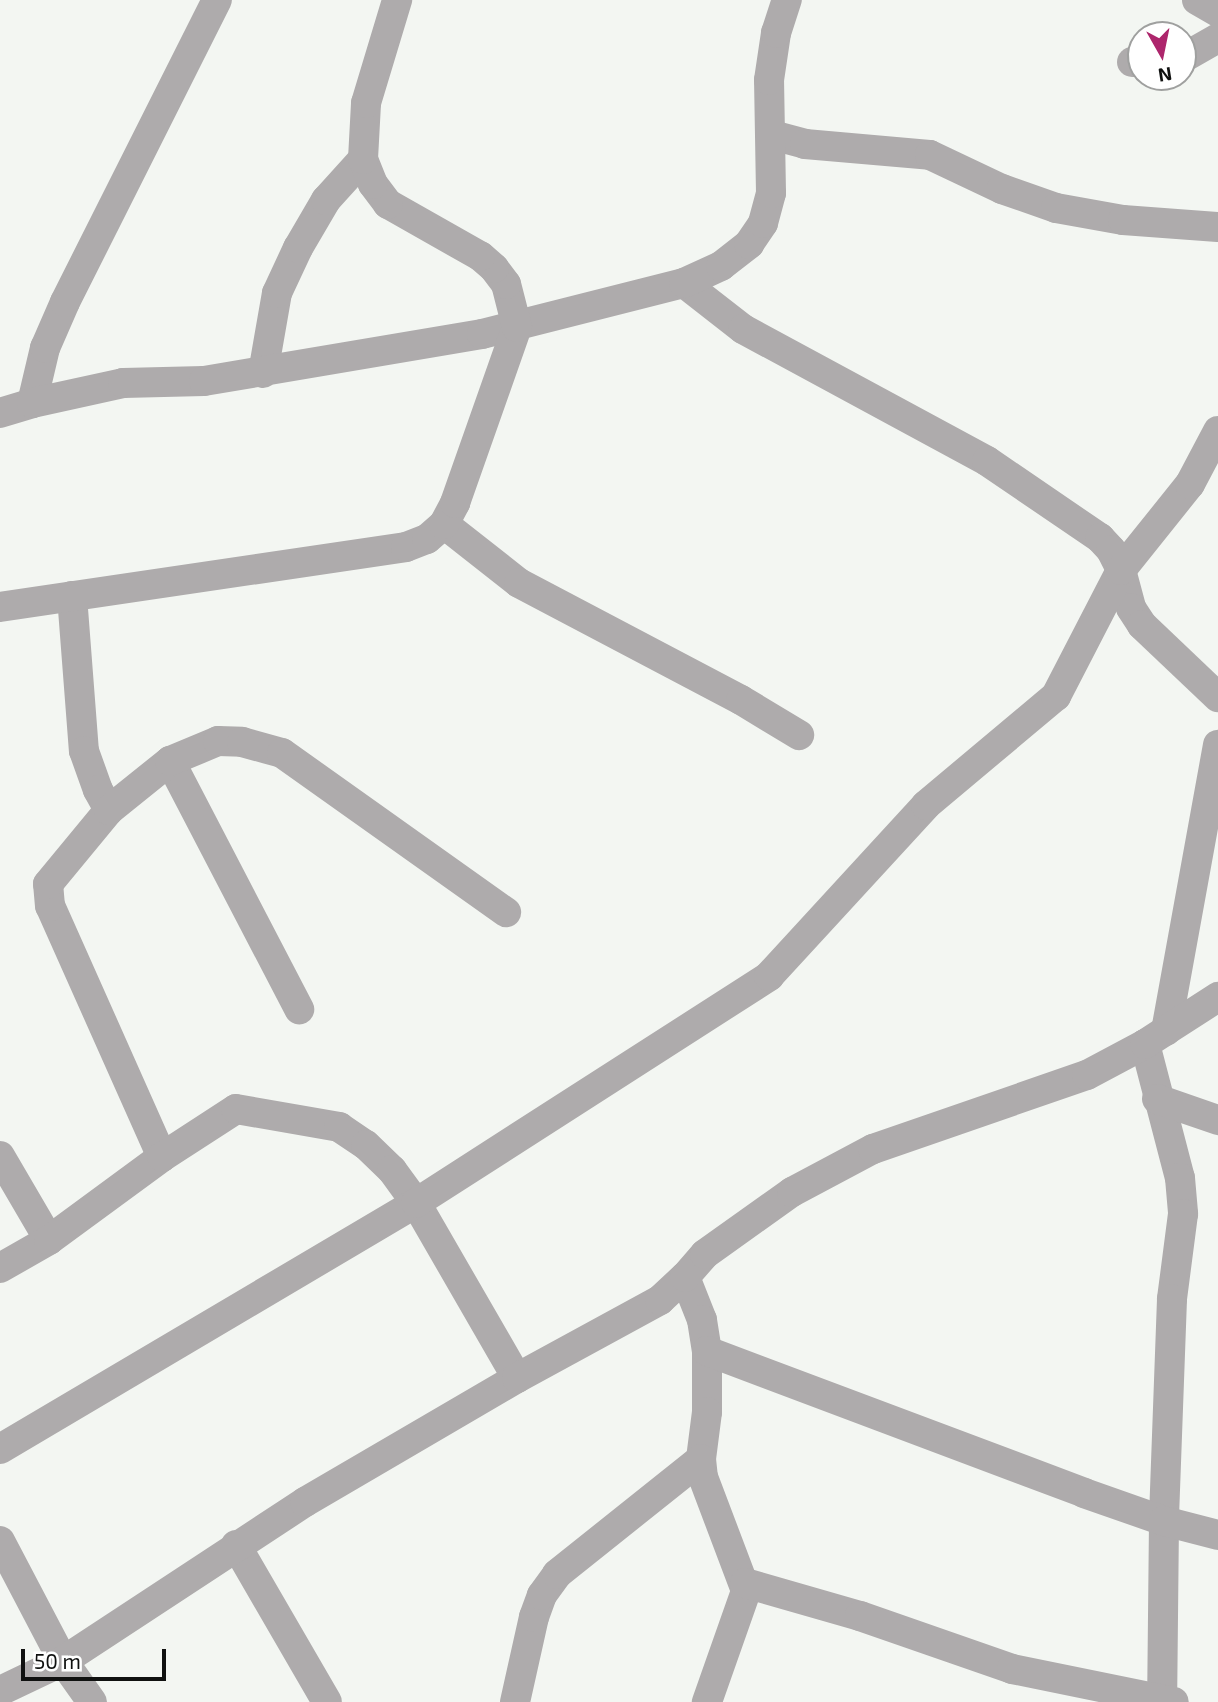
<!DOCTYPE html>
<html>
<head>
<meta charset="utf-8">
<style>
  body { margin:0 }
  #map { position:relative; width:1218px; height:1702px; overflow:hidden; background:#f3f6f2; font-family:"Exo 2",sans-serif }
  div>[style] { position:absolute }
  .minor>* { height:30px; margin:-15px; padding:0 15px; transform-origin:15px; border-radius:15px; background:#aeabac }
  span { translate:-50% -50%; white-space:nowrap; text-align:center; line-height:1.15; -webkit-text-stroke:7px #fff; paint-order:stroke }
  .north { position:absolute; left:1127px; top:21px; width:70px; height:70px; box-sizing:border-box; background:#fff; border:2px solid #9fa09f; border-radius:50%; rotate:171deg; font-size:19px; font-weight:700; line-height:28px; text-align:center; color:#101110 }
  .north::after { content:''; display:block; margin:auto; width:24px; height:32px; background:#ad266c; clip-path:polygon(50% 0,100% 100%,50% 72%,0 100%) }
  .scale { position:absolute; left:21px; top:1649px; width:145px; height:32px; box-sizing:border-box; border:4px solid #101110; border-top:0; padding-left:9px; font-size:21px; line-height:24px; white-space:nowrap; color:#101110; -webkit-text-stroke:5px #fff; paint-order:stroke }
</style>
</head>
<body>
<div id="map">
  <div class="minor">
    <i style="left:1197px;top:0;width:24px;rotate:30deg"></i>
    <i style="left:1183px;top:58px;width:40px;rotate:-29.7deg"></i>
    <i style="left:1132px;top:62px;width:9px"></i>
    <i style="left:772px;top:135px;width:34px;rotate:15deg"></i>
    <i style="left:805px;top:144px;width:125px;rotate:5deg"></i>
    <i style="left:930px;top:155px;width:80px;rotate:25.3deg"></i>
    <i style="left:1002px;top:189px;width:57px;rotate:19.4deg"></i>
    <i style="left:1056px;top:208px;width:68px;rotate:10.2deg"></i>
    <i style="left:1123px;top:220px;width:95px;rotate:4.2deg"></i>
    <i style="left:684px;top:283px;width:75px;rotate:37.9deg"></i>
    <i style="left:743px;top:329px;width:277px;rotate:28.4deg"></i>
    <i style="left:987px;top:461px;width:137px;rotate:34.3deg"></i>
    <i style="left:1100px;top:538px;width:16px;rotate:47deg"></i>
    <i style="left:1111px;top:550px;width:22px;rotate:63deg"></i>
    <i style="left:1121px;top:570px;width:39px;rotate:75deg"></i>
    <i style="left:1131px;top:608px;width:20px;rotate:57deg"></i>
    <i style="left:1142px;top:625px;width:105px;rotate:43.5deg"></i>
    <i style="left:263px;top:373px;width:81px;rotate:-80.1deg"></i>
    <i style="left:277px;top:293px;width:50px;rotate:-65deg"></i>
    <i style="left:298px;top:248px;width:56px;rotate:-59.7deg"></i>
    <i style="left:326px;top:200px;width:55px;rotate:-47.9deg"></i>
    <i style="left:32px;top:403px;width:57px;rotate:-76.7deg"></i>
    <i style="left:45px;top:348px;width:50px;rotate:-66.5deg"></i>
    <i style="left:65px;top:302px;width:338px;rotate:-63.3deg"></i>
    <i style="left:0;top:413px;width:34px;rotate:-17deg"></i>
    <i style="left:32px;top:403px;width:93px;rotate:-12.4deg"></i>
    <i style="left:123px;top:383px;width:81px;rotate:-1.4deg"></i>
    <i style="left:204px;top:381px;width:282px;rotate:-9.6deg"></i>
    <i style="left:482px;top:334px;width:208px;rotate:-14.2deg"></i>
    <i style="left:684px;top:283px;width:41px;rotate:-24.7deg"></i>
    <i style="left:721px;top:266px;width:36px;rotate:-38deg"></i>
    <i style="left:749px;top:244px;width:25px;rotate:-56deg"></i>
    <i style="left:763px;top:223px;width:31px;rotate:-75deg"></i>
    <i style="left:771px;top:193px;width:113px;rotate:-91deg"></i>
    <i style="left:769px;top:80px;width:48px;rotate:-81.5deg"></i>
    <i style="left:776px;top:33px;width:35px;rotate:-72deg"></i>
    <i style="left:444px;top:524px;width:95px;rotate:38.2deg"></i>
    <i style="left:519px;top:583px;width:251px;rotate:27.8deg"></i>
    <i style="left:741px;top:700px;width:68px;rotate:31.1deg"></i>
    <i style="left:72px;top:596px;width:155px;rotate:85.6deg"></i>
    <i style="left:84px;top:751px;width:41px;rotate:70.3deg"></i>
    <i style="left:98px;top:790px;width:23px;rotate:61deg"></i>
    <i style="left:0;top:607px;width:410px;rotate:-8.4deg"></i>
    <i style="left:406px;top:547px;width:22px;rotate:-21deg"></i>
    <i style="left:427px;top:539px;width:23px;rotate:-41deg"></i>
    <i style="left:444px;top:524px;width:24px;rotate:-62deg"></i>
    <i style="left:455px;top:503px;width:187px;rotate:-70.6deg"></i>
    <i style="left:517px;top:327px;width:44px;rotate:-104.3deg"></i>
    <i style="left:506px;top:284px;width:20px;rotate:-127deg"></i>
    <i style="left:494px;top:268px;width:18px;rotate:-139deg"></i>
    <i style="left:480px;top:256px;width:106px;rotate:-150.5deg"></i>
    <i style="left:388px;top:204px;width:25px;rotate:-127deg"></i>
    <i style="left:373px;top:184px;width:27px;rotate:-112deg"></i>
    <i style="left:363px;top:159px;width:56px;rotate:-86.9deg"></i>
    <i style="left:366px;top:103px;width:108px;rotate:-73.2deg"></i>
    <i style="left:170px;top:761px;width:280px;rotate:62.5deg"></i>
    <i style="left:1166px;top:1031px;width:291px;rotate:-79.7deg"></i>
    <i style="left:1145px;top:1044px;width:138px;rotate:75.4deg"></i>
    <i style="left:1180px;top:1178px;width:36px;rotate:85deg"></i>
    <i style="left:1183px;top:1214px;width:86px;rotate:97.4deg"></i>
    <i style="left:1172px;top:1299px;width:222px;rotate:92.1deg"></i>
    <i style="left:1164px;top:1521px;width:177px;rotate:90.6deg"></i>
    <i style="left:1157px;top:1099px;width:65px;rotate:19deg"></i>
    <i style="left:0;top:1156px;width:97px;rotate:59.7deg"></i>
    <i style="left:162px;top:1157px;width:275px;rotate:-114deg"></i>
    <i style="left:50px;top:906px;width:22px;rotate:-95deg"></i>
    <i style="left:48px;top:884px;width:96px;rotate:-50.5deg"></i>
    <i style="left:109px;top:810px;width:78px;rotate:-38.8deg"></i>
    <i style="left:170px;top:761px;width:52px;rotate:-22.6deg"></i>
    <i style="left:218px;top:741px;width:24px;rotate:2deg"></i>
    <i style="left:242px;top:742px;width:41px;rotate:15.4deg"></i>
    <i style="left:282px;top:753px;width:275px;rotate:35.4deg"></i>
    <i style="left:0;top:1268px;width:56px;rotate:-29.7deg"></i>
    <i style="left:49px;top:1240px;width:140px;rotate:-36.3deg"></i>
    <i style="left:162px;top:1157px;width:88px;rotate:-33deg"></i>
    <i style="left:236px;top:1109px;width:105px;rotate:9.9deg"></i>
    <i style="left:339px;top:1127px;width:32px;rotate:34deg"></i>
    <i style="left:366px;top:1145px;width:36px;rotate:44deg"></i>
    <i style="left:392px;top:1170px;width:41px;rotate:54deg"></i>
    <i style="left:416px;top:1203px;width:202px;rotate:60deg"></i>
    <i style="left:685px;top:1277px;width:46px;rotate:68.4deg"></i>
    <i style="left:702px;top:1320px;width:31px;rotate:81deg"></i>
    <i style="left:707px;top:1351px;width:61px;rotate:90deg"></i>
    <i style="left:707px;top:1412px;width:47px;rotate:97.3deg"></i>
    <i style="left:701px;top:1459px;width:18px;rotate:84deg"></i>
    <i style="left:703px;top:1477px;width:122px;rotate:69.3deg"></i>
    <i style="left:746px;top:1591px;width:118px;rotate:109.4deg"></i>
    <i style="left:707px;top:1351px;width:403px;rotate:20.6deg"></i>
    <i style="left:1084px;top:1493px;width:85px;rotate:19.3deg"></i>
    <i style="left:1164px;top:1521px;width:56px;rotate:14.5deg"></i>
    <i style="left:0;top:1449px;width:483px;rotate:-30.6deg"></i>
    <i style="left:416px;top:1203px;width:420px;rotate:-32.7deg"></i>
    <i style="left:769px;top:976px;width:232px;rotate:-47.4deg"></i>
    <i style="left:926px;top:805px;width:170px;rotate:-40deg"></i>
    <i style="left:1056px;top:696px;width:142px;rotate:-62.7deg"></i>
    <i style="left:1121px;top:570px;width:110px;rotate:-51.3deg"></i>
    <i style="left:1190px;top:484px;width:60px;rotate:-62.2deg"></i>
    <i style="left:0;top:1541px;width:136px;rotate:62.3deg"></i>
    <i style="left:63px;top:1661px;width:50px;rotate:54.7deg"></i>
    <i style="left:236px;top:1545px;width:181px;rotate:59.9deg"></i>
    <i style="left:745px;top:1583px;width:120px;rotate:16deg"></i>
    <i style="left:860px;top:1616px;width:161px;rotate:19.2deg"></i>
    <i style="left:1012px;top:1669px;width:165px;rotate:11.5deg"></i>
    <i style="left:0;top:1691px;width:70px;rotate:-25.5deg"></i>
    <i style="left:63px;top:1661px;width:290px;rotate:-33.3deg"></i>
    <i style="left:305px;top:1502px;width:246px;rotate:-30.3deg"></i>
    <i style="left:517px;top:1378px;width:163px;rotate:-28.6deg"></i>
    <i style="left:660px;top:1300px;width:34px;rotate:-43deg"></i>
    <i style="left:685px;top:1277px;width:30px;rotate:-49deg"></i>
    <i style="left:705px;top:1254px;width:107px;rotate:-35.5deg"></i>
    <i style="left:792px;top:1192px;width:92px;rotate:-28deg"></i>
    <i style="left:873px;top:1149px;width:226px;rotate:-19.1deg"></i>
    <i style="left:1087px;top:1075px;width:66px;rotate:-28.1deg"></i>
    <i style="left:1145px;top:1044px;width:87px;rotate:-32.8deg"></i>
    <i style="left:515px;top:1702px;width:87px;rotate:-77.4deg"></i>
    <i style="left:534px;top:1617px;width:23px;rotate:-70deg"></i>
    <i style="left:542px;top:1595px;width:26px;rotate:-54deg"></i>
    <i style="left:557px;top:1574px;width:184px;rotate:-38.6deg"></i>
  </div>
  <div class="north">N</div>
  <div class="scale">50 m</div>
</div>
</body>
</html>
